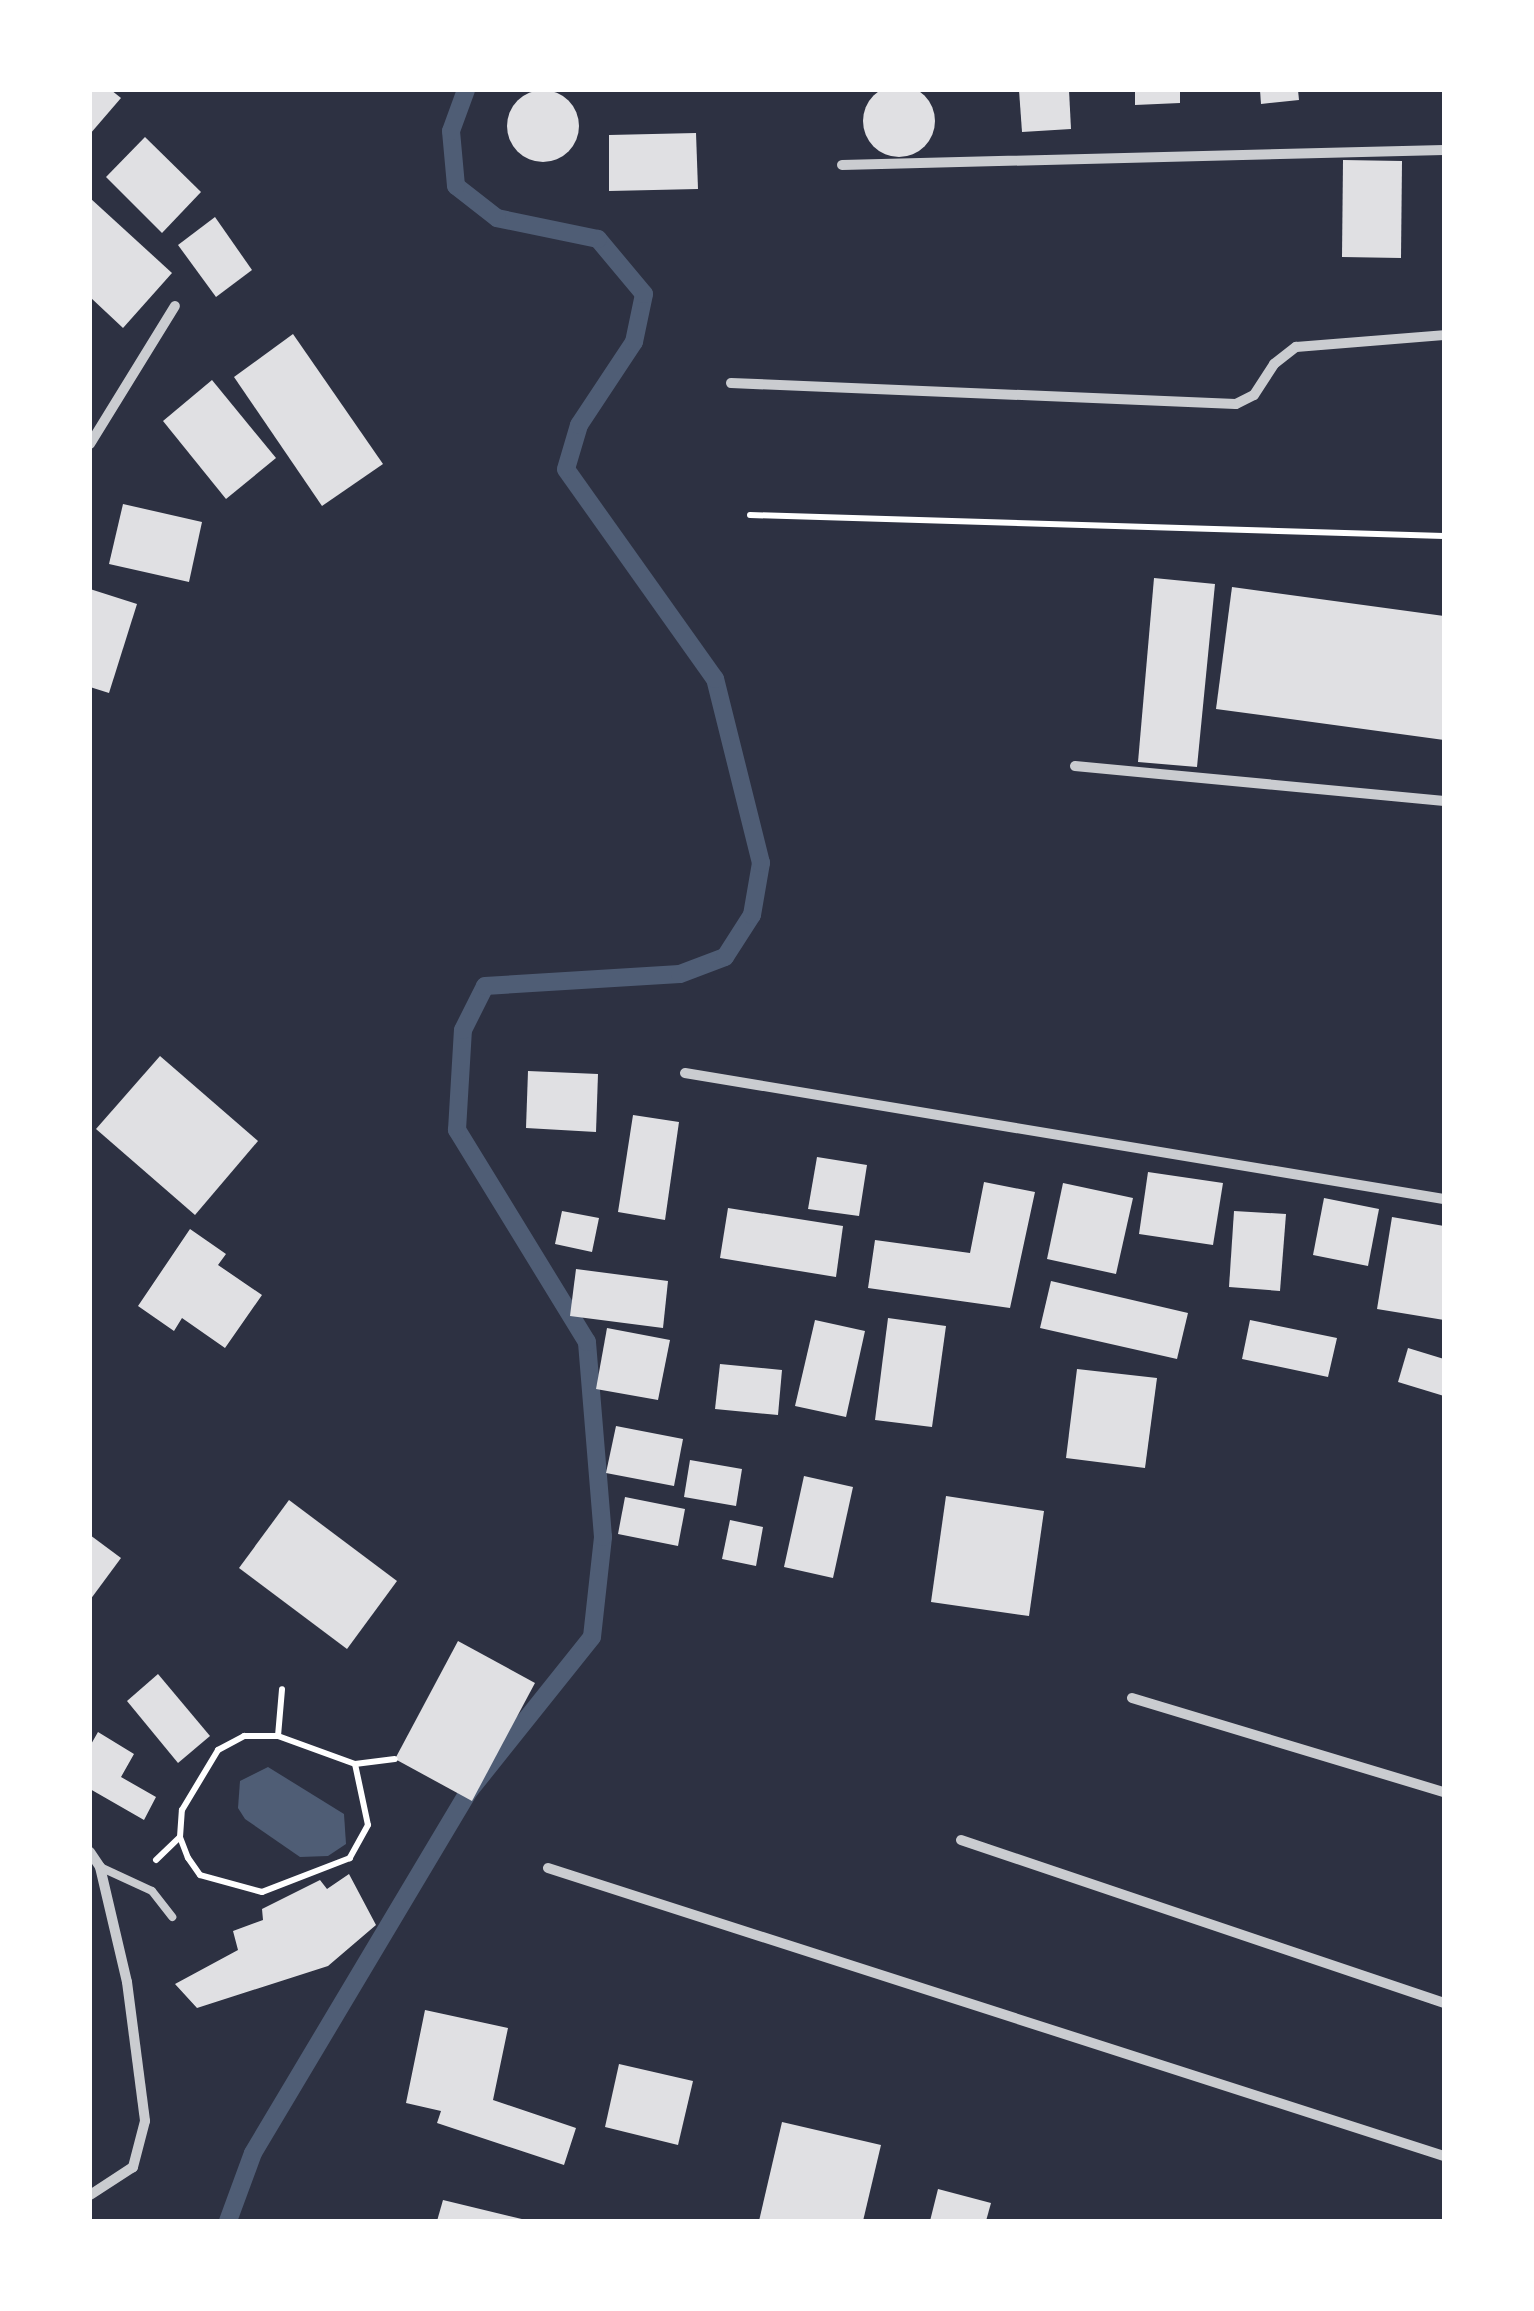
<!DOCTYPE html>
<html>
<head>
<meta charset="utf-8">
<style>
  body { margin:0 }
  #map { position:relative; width:1534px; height:2311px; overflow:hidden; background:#2d3142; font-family:"Libre Baskerville",serif }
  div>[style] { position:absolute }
  .water>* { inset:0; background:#4f5d75 }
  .stream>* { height:18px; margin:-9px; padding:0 9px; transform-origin:9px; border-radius:9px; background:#4f5d75 }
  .building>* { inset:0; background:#e0e0e3 }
  .round { border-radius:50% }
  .path>* { height:6px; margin:-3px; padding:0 3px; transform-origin:3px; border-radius:3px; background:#fff }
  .service>* { height:8px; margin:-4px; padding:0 4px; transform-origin:4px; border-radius:4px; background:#caccd0 }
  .minor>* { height:10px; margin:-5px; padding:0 5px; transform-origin:5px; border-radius:5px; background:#caccd0 }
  span { translate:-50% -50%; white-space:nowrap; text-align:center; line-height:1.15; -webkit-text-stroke:8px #fff; paint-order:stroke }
  .frame { position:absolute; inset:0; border:92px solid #fff; pointer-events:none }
</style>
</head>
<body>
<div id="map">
  <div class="water">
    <i style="clip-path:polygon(268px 1767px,344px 1814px,346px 1844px,328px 1856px,300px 1857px,245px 1819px,238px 1808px,240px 1781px)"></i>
  </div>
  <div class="stream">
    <i style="left:228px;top:2221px;width:72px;rotate:-69.8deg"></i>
    <i style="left:253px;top:2153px;width:422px;rotate:-59.2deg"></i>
    <i style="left:469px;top:1791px;width:197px;rotate:-51.4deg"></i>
    <i style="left:592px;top:1637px;width:101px;rotate:-83.7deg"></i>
    <i style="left:603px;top:1537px;width:196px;rotate:-94.7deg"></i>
    <i style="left:587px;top:1342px;width:249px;rotate:-121.5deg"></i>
    <i style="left:457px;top:1130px;width:100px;rotate:-86.6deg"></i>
    <i style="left:463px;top:1030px;width:49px;rotate:-63.4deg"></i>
    <i style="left:485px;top:986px;width:195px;rotate:-3.5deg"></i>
    <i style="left:680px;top:974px;width:48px;rotate:-20.7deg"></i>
    <i style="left:725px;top:957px;width:50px;rotate:-57.3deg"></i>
    <i style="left:752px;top:915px;width:53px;rotate:-80.2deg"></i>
    <i style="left:761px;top:863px;width:190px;rotate:-104deg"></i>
    <i style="left:715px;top:679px;width:257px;rotate:-125.4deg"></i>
    <i style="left:566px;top:469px;width:46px;rotate:-73.5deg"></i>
    <i style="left:579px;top:425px;width:100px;rotate:-56.5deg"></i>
    <i style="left:634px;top:342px;width:49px;rotate:-78.2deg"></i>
    <i style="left:644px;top:294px;width:72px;rotate:-129.9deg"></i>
    <i style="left:598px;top:239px;width:103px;rotate:-168.3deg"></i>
    <i style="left:497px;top:218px;width:52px;rotate:-142deg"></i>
    <i style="left:456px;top:186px;width:55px;rotate:-95.2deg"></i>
    <i style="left:451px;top:131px;width:44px;rotate:-69.9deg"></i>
  </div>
  <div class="building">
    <i class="round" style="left:863px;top:85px;width:72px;height:72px"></i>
    <i style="clip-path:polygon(90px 90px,111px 90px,121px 98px,90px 134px)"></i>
    <i style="clip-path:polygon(1019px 90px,1069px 90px,1071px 129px,1022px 132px)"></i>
    <i style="clip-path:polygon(1135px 90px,1180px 90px,1180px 103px,1135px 105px)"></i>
    <i style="clip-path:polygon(1260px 90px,1298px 90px,1299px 100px,1261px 104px)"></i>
    <i class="round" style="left:507px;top:90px;width:72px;height:72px"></i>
    <i style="clip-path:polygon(696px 133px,698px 189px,609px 191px,609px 135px)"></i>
    <i style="clip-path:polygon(145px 137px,201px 192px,162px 233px,106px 177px)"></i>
    <i style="clip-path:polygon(1343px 160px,1402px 161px,1401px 258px,1342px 257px)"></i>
    <i style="clip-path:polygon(90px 198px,172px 273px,123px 328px,90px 297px)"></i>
    <i style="clip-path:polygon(215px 217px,252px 270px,216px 297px,178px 245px)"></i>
    <i style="clip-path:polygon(293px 334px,383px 464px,322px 506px,234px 377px)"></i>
    <i style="clip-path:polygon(212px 380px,276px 458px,226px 499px,163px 421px)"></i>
    <i style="clip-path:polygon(123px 504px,202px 522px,189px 582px,109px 564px)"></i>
    <i style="clip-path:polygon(1154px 578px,1215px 584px,1197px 767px,1138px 762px)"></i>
    <i style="clip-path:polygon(1232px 587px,1444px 616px,1444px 740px,1216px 709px)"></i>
    <i style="clip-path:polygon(90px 589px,137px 604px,109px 693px,90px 687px)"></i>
    <i style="clip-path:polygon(160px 1056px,258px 1141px,195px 1215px,96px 1129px)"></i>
    <i style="clip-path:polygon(528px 1071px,598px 1074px,596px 1132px,526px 1128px)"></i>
    <i style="clip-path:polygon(633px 1115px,679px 1122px,665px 1220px,618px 1212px)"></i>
    <i style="clip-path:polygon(817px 1157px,867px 1165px,859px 1216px,808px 1209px)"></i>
    <i style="clip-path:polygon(1148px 1172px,1223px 1183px,1213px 1245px,1139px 1234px)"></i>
    <i style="clip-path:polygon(984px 1182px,1035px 1192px,1010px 1308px,868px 1288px,875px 1240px,970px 1253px)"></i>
    <i style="clip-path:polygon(1063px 1183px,1133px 1198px,1116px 1274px,1047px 1259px)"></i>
    <i style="clip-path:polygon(1324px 1198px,1379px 1209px,1368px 1266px,1313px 1255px)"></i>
    <i style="clip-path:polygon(728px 1208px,843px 1226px,836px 1277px,720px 1258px)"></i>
    <i style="clip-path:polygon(562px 1211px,599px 1218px,592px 1252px,555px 1244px)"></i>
    <i style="clip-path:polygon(1234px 1211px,1286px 1214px,1280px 1291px,1229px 1287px)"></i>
    <i style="clip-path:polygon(1392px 1217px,1444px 1226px,1444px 1320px,1377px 1309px)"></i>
    <i style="clip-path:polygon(190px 1229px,226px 1254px,218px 1265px,262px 1295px,225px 1348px,182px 1318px,174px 1331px,138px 1306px)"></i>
    <i style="clip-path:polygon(576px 1269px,668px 1281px,663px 1328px,570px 1316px)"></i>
    <i style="clip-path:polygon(1051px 1281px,1188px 1313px,1177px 1359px,1040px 1328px)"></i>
    <i style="clip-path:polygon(888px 1318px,946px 1326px,932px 1427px,875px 1420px)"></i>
    <i style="clip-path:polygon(815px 1320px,865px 1331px,846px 1417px,795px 1406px)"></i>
    <i style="clip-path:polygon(1250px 1320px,1337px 1338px,1328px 1377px,1242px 1359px)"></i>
    <i style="clip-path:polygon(607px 1328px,670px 1340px,658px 1400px,596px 1389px)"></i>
    <i style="clip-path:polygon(1408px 1348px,1444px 1359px,1444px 1396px,1398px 1382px)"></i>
    <i style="clip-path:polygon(720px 1364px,782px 1370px,778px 1415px,715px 1409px)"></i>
    <i style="clip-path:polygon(1077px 1369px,1157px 1378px,1145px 1468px,1066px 1458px)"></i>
    <i style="clip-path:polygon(616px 1426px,683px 1439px,674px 1486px,606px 1473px)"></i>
    <i style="clip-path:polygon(690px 1460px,742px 1469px,736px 1506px,684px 1497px)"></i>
    <i style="clip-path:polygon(804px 1476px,853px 1487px,833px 1578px,784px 1567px)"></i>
    <i style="clip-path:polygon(946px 1496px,1044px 1511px,1029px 1616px,931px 1602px)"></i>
    <i style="clip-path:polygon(625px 1497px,685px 1509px,678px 1546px,618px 1534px)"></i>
    <i style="clip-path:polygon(289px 1500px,397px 1581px,347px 1649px,239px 1568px)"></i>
    <i style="clip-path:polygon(730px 1520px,763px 1527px,756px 1566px,722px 1559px)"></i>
    <i style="clip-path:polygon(90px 1535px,121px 1558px,90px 1600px)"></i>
    <i style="clip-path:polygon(458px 1641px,535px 1683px,472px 1801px,395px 1759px)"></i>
    <i style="clip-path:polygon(158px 1674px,210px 1736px,178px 1763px,127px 1701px)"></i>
    <i style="clip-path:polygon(98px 1732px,134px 1754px,121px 1777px,156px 1797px,144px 1820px,90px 1789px,90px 1746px)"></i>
    <i style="clip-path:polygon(349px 1874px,376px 1925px,328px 1966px,197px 2008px,175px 1984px,238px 1950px,233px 1931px,263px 1920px,262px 1909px,320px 1880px,327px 1889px)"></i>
    <i style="clip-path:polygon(425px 2010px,508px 2028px,493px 2100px,576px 2128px,564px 2165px,437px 2123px,441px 2111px,406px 2103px)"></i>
    <i style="clip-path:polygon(619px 2064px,693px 2081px,678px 2145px,605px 2127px)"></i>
    <i style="clip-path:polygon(782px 2122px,881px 2145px,863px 2221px,759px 2221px)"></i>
    <i style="clip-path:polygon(938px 2189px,991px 2203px,986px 2221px,930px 2221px)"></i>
    <i style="clip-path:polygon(443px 2200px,526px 2220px,526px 2221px,437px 2221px)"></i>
  </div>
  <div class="path">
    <i style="left:750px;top:515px;width:694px;rotate:1.73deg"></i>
    <i style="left:278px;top:1736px;width:47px;rotate:-85.1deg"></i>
    <i style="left:355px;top:1764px;width:62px;rotate:78deg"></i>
    <i style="left:368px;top:1825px;width:38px;rotate:119deg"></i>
    <i style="left:350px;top:1858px;width:94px;rotate:158.9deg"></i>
    <i style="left:262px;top:1892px;width:64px;rotate:-164.7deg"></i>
    <i style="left:200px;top:1875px;width:21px;rotate:-125deg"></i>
    <i style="left:188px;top:1858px;width:22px;rotate:-111deg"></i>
    <i style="left:180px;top:1837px;width:27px;rotate:-86deg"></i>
    <i style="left:182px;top:1810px;width:70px;rotate:-59deg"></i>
    <i style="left:218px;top:1750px;width:30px;rotate:-28deg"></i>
    <i style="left:244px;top:1736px;width:34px"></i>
    <i style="left:278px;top:1736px;width:82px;rotate:20deg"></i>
    <i style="left:355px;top:1764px;width:40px;rotate:-7.1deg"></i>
    <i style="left:156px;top:1860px;width:33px;rotate:-44deg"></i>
  </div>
  <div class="service">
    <i style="left:100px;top:1867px;width:57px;rotate:24.8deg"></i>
    <i style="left:152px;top:1891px;width:33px;rotate:52deg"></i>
  </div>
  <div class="minor">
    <i style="left:842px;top:165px;width:602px;rotate:-1.43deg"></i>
    <i style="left:731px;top:383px;width:505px;rotate:2.38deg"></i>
    <i style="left:1236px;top:404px;width:20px;rotate:-27deg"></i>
    <i style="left:1254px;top:395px;width:37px;rotate:-57deg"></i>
    <i style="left:1274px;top:364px;width:28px;rotate:-38deg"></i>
    <i style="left:1296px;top:347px;width:148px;rotate:-4.6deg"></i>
    <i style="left:90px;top:444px;width:162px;rotate:-58.4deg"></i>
    <i style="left:1075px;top:766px;width:371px;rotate:5.4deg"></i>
    <i style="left:685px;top:1073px;width:769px;rotate:9.43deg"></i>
    <i style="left:1132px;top:1698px;width:326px;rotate:16.8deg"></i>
    <i style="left:961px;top:1840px;width:510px;rotate:18.65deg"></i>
    <i style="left:90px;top:1852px;width:18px;rotate:56deg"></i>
    <i style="left:100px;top:1867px;width:118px;rotate:76.8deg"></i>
    <i style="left:127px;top:1982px;width:140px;rotate:82.6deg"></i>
    <i style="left:145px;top:2121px;width:48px;rotate:104.6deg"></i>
    <i style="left:133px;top:2167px;width:51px;rotate:146.9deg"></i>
    <i style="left:548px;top:1868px;width:941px;rotate:17.82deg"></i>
  </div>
  <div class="frame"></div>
</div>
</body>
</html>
